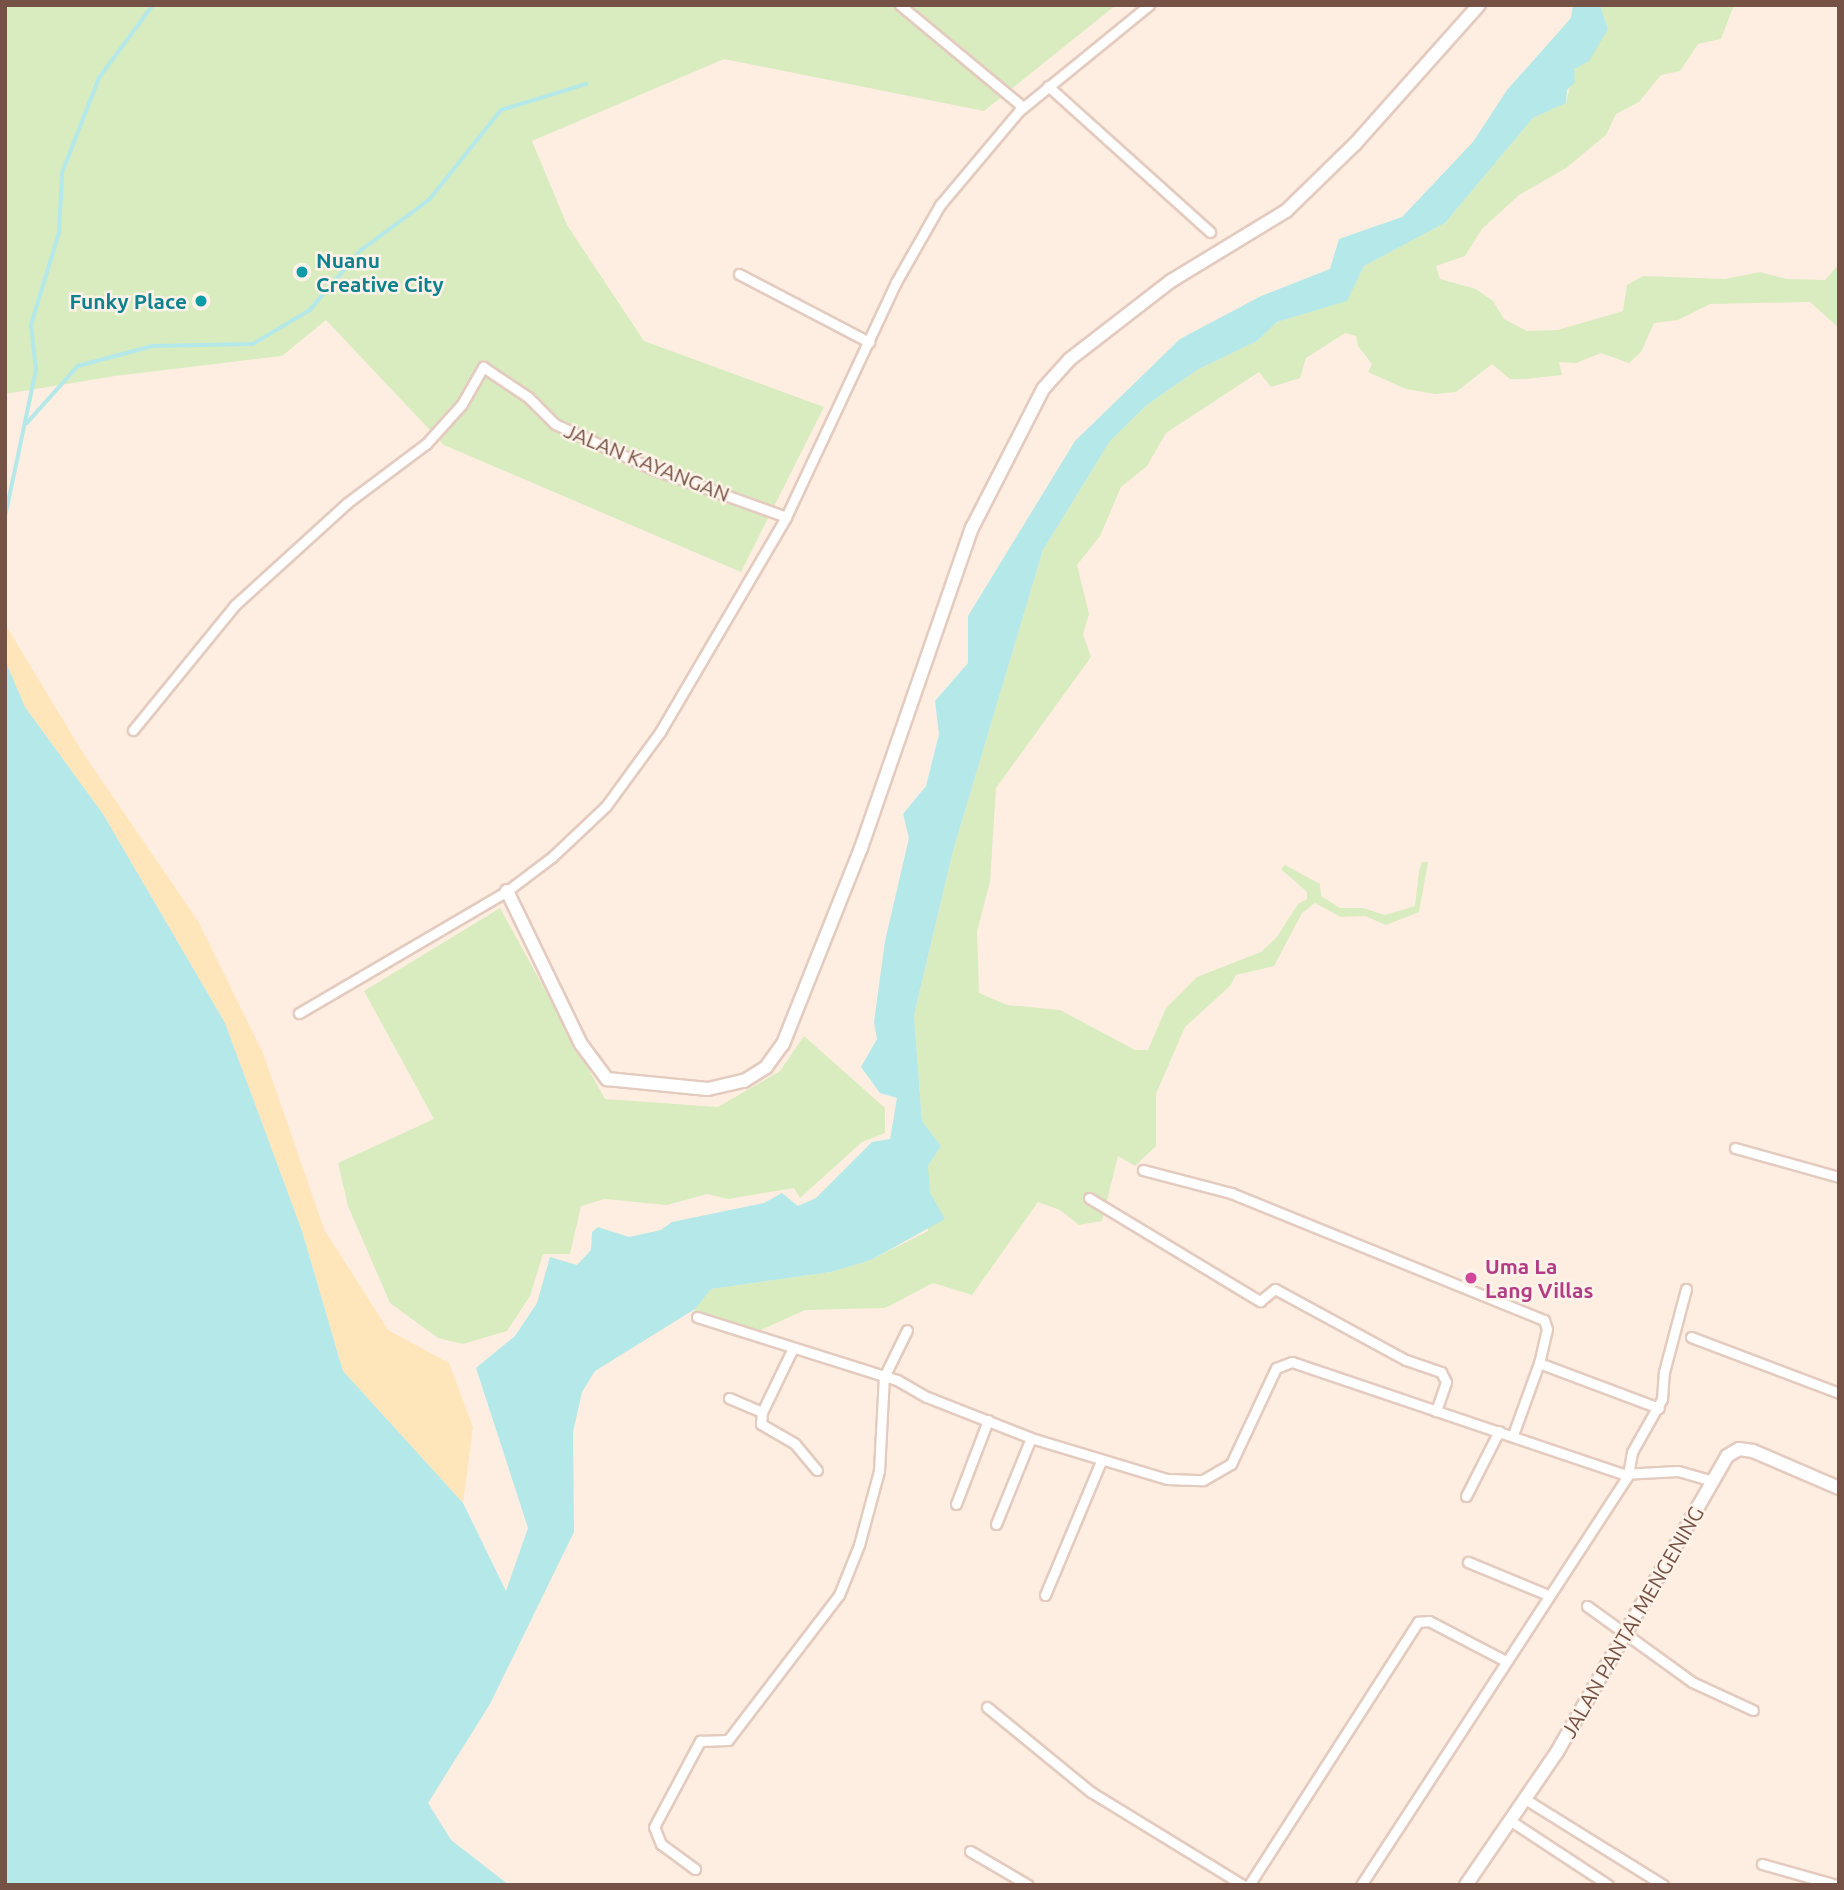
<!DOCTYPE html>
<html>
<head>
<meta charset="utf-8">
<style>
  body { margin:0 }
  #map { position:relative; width:1844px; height:1890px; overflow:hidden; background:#feeee1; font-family:Ubuntu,sans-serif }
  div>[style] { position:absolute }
  .green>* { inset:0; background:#d8ecbf }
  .sand>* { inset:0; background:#ffe5ba }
  .water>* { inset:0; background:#b5e8e8 }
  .stream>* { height:3.5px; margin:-1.75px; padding:0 1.75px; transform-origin:1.75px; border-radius:1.75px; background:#b5e8e8 }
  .roads { filter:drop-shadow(2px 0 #e4cbbf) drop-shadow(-2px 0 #e4cbbf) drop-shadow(0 2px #e4cbbf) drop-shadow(0 -2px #e4cbbf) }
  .minor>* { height:9px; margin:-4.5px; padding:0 4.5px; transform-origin:4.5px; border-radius:4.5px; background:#fff }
  .tertiary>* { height:12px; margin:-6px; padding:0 6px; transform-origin:6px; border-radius:6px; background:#fff }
  .dots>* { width:19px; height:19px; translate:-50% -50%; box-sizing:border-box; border:4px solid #fff3e9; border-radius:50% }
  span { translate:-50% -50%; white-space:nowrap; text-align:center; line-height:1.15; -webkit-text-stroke:5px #fff3e9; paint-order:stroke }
  .culture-label { font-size:21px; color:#0d838f; font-weight:700 }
  .left { translate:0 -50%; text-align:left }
  .right { translate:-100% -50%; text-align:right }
  .street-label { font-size:21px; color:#765146 }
  .hotel-label { font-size:21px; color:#b23c85; font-weight:700 }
  .frame { position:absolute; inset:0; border:7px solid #765146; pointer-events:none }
</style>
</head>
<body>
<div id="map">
  <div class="green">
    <i style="clip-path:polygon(5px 5px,1116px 5px,984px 111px,724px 59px,532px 141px,567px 225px,644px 341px,824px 407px,741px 572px,444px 445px,326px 320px,282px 356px,115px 376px,5px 394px)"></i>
    <i style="clip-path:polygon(1600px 5px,1734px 5px,1721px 39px,1698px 44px,1680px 71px,1661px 75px,1639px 102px,1616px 114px,1606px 135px,1566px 168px,1519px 195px,1482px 229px,1465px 256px,1436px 266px,1440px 279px,1476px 289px,1493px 301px,1504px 319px,1527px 331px,1558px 330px,1623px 311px,1627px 285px,1643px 276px,1725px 279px,1760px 272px,1787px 279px,1825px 280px,1839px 264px,1839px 328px,1810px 302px,1710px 304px,1678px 320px,1654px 323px,1641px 352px,1629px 363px,1601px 353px,1576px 363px,1559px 362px,1562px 375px,1525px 379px,1510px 379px,1492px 364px,1456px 392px,1435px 394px,1406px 389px,1368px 372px,1372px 364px,1358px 346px,1356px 336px,1345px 333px,1306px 358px,1300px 378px,1271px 387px,1259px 372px,1166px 433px,1147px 466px,1121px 487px,1100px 536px,1077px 565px,1089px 614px,1083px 634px,1091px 657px,996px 788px,990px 882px,977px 932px,979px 993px,1007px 1005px,1060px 1010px,1135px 1050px,1148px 1050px,1166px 1008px,1197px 977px,1261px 952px,1277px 937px,1298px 904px,1307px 899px,1307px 892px,1281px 869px,1285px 865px,1320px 884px,1321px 896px,1340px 908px,1363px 908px,1385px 915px,1415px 906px,1419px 871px,1422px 862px,1428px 862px,1419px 912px,1386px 925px,1365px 916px,1341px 917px,1315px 903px,1302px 913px,1274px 966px,1236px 975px,1230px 986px,1185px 1027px,1156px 1094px,1156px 1146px,1135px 1166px,1118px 1156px,1102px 1221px,1079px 1225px,1060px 1210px,1038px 1202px,972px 1295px,933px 1283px,885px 1308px,805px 1310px,741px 1339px,693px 1322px,695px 1309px,710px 1289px,831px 1272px,871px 1260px,928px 1231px,928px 1166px,941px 1146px,922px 1121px,914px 1015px,953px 851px,1043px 550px,1110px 441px,1147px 405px,1197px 370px,1257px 341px,1277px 322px,1346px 301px,1364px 266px,1445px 223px,1533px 118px,1566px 103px,1574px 69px,1608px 29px)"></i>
    <i style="clip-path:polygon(500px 908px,605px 1099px,718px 1107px,780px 1071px,804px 1036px,885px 1108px,885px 1133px,862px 1142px,800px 1198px,794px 1188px,728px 1199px,707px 1194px,667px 1205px,605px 1199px,581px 1206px,570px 1254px,543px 1254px,530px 1296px,507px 1331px,463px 1344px,438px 1338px,390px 1303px,348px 1206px,338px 1163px,434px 1119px,364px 991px)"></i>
  </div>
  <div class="sand">
    <i style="clip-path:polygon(5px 624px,83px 753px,198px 921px,263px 1053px,324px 1229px,388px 1330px,449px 1363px,473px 1427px,463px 1503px,343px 1371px,302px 1231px,225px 1023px,103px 814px,25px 707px,5px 660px)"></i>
  </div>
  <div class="water">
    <i style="clip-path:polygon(1573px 5px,1600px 5px,1608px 29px,1589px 61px,1574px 69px,1575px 82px,1567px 90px,1566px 103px,1533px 118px,1445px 223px,1364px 266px,1347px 301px,1277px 322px,1257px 341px,1197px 370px,1147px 405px,1110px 441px,1043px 550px,953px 851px,914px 1015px,922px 1121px,941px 1146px,928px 1166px,930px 1193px,945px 1219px,871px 1260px,831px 1272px,711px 1289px,695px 1309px,595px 1371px,582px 1392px,573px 1432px,574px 1532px,490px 1704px,428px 1803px,451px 1840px,509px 1885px,5px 1885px,5px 660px,25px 707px,103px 814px,225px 1023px,302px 1231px,343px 1371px,463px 1503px,506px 1591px,528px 1528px,476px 1368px,515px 1336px,537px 1303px,550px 1257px,577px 1265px,591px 1250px,592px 1232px,598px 1227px,629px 1237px,661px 1230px,672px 1222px,764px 1203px,782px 1193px,798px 1206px,816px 1198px,872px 1142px,890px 1139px,897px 1098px,880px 1093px,861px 1067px,877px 1039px,874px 1022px,885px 941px,909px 838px,903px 814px,926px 786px,939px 734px,935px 701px,968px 663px,968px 616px,1075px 441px,1180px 339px,1261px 296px,1330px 269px,1339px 239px,1402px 217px,1473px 142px,1507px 90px,1571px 18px)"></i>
  </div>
  <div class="stream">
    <i style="left:27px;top:423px;width:76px;rotate:-48.2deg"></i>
    <i style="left:78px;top:366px;width:78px;rotate:-14.9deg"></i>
    <i style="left:153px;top:346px;width:100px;rotate:-1.1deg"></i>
    <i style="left:253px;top:344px;width:66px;rotate:-30.8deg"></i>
    <i style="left:310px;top:310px;width:77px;rotate:-49.7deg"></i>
    <i style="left:360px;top:251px;width:86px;rotate:-36.5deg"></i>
    <i style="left:429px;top:200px;width:115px;rotate:-51.3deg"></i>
    <i style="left:501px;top:110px;width:89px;rotate:-17deg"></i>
    <i style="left:5px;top:517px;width:150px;rotate:-78.1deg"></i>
    <i style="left:36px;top:370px;width:45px;rotate:-96.3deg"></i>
    <i style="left:31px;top:325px;width:96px;rotate:-73.1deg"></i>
    <i style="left:59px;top:233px;width:60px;rotate:-87.1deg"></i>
    <i style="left:62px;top:173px;width:102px;rotate:-68.7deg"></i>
    <i style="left:99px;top:78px;width:91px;rotate:-53.5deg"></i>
  </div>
  <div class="roads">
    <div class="minor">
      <i style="left:900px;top:5px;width:160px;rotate:39.7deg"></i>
      <i style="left:1048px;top:86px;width:218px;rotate:42deg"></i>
      <i style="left:739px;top:274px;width:147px;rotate:27.6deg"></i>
      <i style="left:133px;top:730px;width:161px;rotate:-50.8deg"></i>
      <i style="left:235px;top:605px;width:151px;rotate:-42.3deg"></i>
      <i style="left:347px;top:503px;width:99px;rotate:-36.8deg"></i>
      <i style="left:426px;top:444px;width:54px;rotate:-48deg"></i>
      <i style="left:462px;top:404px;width:43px;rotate:-60.4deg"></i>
      <i style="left:483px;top:367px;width:54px;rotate:33.7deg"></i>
      <i style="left:528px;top:397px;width:38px;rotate:45deg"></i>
      <i style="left:555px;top:424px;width:108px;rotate:24.7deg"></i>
      <i style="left:653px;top:469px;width:141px;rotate:19.8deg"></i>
      <i style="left:299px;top:1013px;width:241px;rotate:-30.4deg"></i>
      <i style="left:507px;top:891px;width:56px;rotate:-37.1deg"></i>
      <i style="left:552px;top:857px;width:74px;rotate:-43.4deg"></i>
      <i style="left:606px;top:806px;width:92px;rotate:-53.9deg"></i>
      <i style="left:660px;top:732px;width:249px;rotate:-59.6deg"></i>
      <i style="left:786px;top:517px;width:259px;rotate:-64.9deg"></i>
      <i style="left:896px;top:282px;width:89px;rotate:-60.3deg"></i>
      <i style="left:940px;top:205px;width:123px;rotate:-50deg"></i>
      <i style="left:1019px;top:111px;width:168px;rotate:-39.2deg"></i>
      <i style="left:1735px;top:1148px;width:108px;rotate:15.6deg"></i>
      <i style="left:1143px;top:1170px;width:91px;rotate:14.6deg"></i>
      <i style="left:1231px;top:1193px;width:338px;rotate:22.1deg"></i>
      <i style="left:1544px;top:1320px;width:9px;rotate:72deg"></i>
      <i style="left:1547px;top:1329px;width:35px;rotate:103deg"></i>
      <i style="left:1539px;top:1363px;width:77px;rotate:109.9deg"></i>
      <i style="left:1089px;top:1198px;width:200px;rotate:31.1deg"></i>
      <i style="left:1260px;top:1301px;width:19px;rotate:-39deg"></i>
      <i style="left:1275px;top:1289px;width:149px;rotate:28.5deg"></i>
      <i style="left:1406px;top:1360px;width:37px;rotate:19deg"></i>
      <i style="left:1441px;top:1372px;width:11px;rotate:63deg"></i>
      <i style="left:1446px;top:1382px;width:31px;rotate:109deg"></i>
      <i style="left:697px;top:1317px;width:210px;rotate:17.5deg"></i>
      <i style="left:897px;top:1380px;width:34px;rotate:30deg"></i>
      <i style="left:927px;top:1397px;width:112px;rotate:21.5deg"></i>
      <i style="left:1031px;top:1438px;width:142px;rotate:16.8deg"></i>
      <i style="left:1167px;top:1479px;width:36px;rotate:2deg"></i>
      <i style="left:1203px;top:1480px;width:32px;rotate:-30deg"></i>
      <i style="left:1231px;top:1464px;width:106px;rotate:-64.9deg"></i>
      <i style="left:1276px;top:1368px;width:17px;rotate:-21deg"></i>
      <i style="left:1292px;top:1362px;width:348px;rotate:18.7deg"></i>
      <i style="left:1622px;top:1474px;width:56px;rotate:-3.1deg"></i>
      <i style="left:1678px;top:1471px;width:36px;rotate:16deg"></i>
      <i style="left:1691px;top:1337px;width:158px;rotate:20.7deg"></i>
      <i style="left:793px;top:1348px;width:71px;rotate:115.8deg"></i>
      <i style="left:762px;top:1412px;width:12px;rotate:95deg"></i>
      <i style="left:761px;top:1424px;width:39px;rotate:30deg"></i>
      <i style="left:795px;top:1444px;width:34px;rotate:50deg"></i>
      <i style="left:1539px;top:1363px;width:128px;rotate:20.6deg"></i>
      <i style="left:729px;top:1398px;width:36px;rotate:23deg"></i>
      <i style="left:1466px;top:1496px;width:73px;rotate:-63.1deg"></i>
      <i style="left:956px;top:1504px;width:90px;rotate:-69.1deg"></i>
      <i style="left:996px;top:1524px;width:93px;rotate:-67.9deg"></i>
      <i style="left:1468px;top:1562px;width:87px;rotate:22.4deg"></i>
      <i style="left:1045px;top:1595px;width:145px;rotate:-67.3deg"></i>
      <i style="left:1587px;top:1606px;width:130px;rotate:35.9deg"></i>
      <i style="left:1692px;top:1682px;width:67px;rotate:24.7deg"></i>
      <i style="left:987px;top:1707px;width:134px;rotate:39.3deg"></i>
      <i style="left:1091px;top:1792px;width:178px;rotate:31.5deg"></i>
      <i style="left:1525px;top:1799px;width:163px;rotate:31.9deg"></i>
      <i style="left:1511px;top:1821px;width:116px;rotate:33.4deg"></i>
      <i style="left:970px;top:1851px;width:67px;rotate:30.4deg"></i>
      <i style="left:1762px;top:1864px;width:77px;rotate:15.8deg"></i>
      <i style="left:695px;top:1869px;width:42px;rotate:-143.7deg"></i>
      <i style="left:661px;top:1844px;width:18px;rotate:-112deg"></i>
      <i style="left:654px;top:1827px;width:98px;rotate:-61.9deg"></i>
      <i style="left:700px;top:1741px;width:28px;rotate:-2deg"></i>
      <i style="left:728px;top:1740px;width:183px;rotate:-52.6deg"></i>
      <i style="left:839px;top:1595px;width:54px;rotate:-68.2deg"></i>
      <i style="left:859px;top:1545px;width:77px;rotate:-74.9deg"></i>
      <i style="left:879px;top:1471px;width:94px;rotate:-87deg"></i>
      <i style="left:884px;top:1377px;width:52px;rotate:-63.9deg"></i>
      <i style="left:1249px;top:1885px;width:313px;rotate:-57.3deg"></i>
      <i style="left:1418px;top:1622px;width:11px;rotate:-5deg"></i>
      <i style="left:1429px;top:1621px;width:87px;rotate:27.5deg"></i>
      <i style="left:1361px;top:1885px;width:489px;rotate:-56.9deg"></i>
      <i style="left:1628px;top:1475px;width:23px;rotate:-80deg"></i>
      <i style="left:1632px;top:1452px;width:61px;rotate:-60.5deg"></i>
      <i style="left:1662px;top:1399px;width:27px;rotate:-86deg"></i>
      <i style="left:1664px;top:1372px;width:86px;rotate:-75.2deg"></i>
    </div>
    <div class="tertiary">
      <i style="left:507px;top:891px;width:170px;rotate:64.2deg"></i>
      <i style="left:581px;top:1044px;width:44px;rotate:53.4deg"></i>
      <i style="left:607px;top:1079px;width:101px;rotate:5.7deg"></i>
      <i style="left:708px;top:1089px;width:37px;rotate:-13deg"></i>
      <i style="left:744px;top:1081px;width:26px;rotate:-32deg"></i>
      <i style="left:766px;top:1067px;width:29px;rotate:-54deg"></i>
      <i style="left:783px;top:1044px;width:211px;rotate:-68.3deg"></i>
      <i style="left:861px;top:848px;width:339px;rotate:-70.9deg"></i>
      <i style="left:972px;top:528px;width:156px;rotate:-62.9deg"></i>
      <i style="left:1043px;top:389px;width:40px;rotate:-48deg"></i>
      <i style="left:1070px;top:359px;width:128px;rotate:-37.7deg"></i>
      <i style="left:1171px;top:281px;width:135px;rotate:-31.3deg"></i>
      <i style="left:1286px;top:211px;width:96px;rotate:-44.2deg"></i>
      <i style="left:1355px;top:144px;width:186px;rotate:-48.3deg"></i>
      <i style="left:1466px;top:1885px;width:161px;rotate:-55.6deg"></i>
      <i style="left:1557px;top:1752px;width:341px;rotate:-60.1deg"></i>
      <i style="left:1727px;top:1456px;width:14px;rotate:-30deg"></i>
      <i style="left:1739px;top:1449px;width:14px;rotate:8deg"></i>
      <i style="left:1753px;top:1451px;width:94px;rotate:23.3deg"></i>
    </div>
  </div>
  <div class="dots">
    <i style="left:302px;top:272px;background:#0f9aa8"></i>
    <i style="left:201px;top:301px;background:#0f9aa8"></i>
    <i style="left:1471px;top:1278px;background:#d1479c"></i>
  </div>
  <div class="culture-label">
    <span class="left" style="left:316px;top:272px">Nuanu<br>Creative City</span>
    <span class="right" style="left:187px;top:301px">Funky Place</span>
  </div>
  <div class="street-label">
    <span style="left:647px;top:462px;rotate:22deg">JALAN KAYANGAN</span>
    <span style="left:1632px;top:1622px;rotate:-60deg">JALAN PANTAI MENGENING</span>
  </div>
  <div class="hotel-label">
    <span class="left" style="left:1485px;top:1278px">Uma La<br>Lang Villas</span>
  </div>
  <div class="frame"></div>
</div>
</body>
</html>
